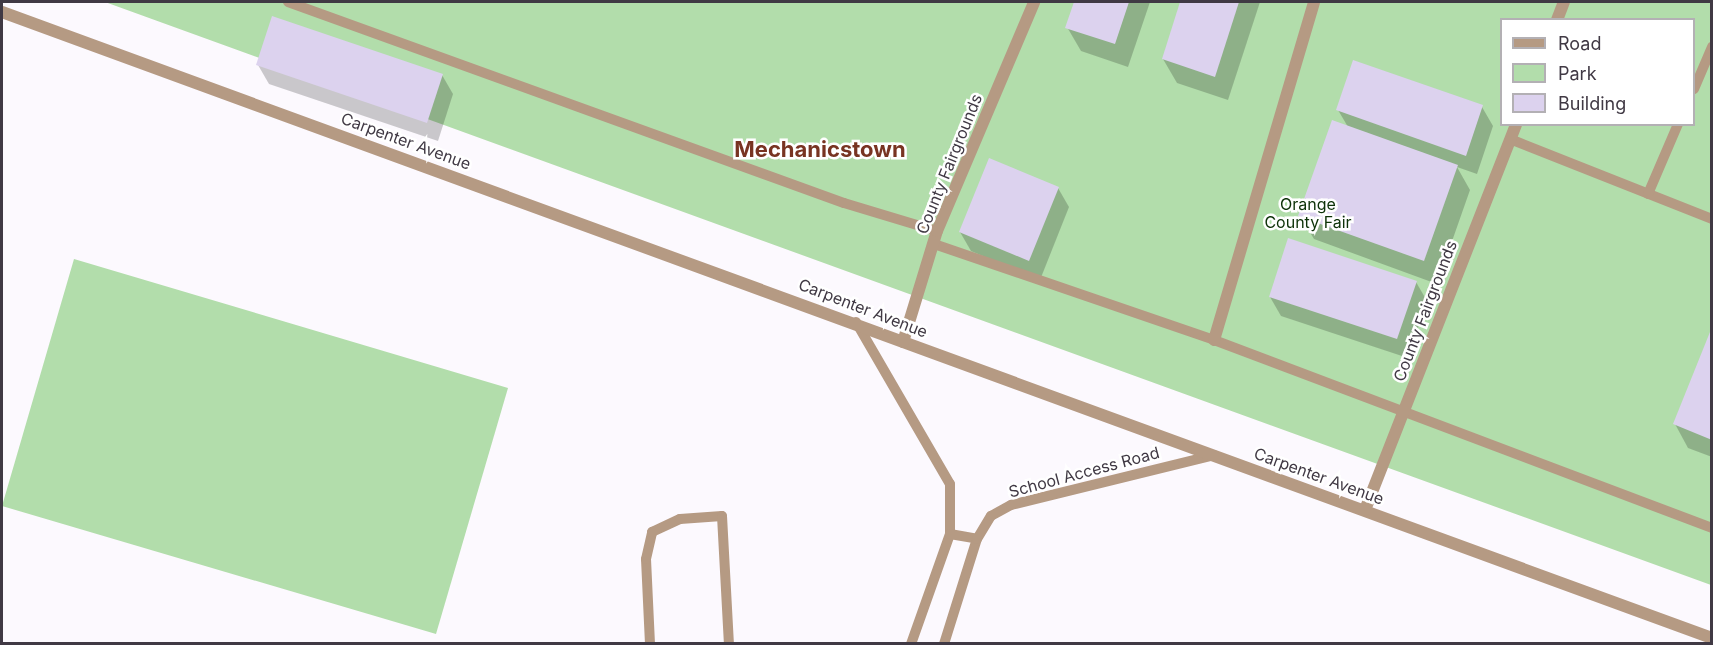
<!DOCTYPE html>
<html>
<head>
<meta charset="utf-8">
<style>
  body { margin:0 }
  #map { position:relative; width:1713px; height:645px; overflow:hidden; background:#fcf9fe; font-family:Inter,sans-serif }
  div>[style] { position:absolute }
  .green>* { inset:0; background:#b2ddab }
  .shadow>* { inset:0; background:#0003 }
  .building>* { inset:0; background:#dcd2ee }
  .service>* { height:10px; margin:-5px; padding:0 5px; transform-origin:5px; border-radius:5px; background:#b59a83 }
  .minor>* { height:12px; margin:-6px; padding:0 6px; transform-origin:6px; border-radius:6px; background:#b59a83 }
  span { translate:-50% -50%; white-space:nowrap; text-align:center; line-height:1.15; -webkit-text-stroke:5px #fff; paint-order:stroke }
  .street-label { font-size:16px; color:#403944 }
  .park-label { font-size:16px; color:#0d3208 }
  .district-label { font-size:22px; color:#783422; font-weight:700 }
  .frame { position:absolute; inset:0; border:3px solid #403944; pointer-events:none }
  .legend { position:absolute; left:1500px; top:18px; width:195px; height:108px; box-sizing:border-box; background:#fff; border:2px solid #b3b0b4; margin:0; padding:8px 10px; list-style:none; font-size:18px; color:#403944 }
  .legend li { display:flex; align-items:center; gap:12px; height:30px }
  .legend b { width:30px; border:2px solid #b3b0b4 }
</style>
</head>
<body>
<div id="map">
  <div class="green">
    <i style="clip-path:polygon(evenodd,105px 2px,1711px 2px,1711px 585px,105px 2px,1502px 20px,1694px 20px,1694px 124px,1502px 124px,1502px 20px)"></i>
    <i style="clip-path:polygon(74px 259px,508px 388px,436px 634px,2px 506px)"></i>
  </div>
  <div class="shadow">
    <i style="clip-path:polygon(1075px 2px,1150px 2px,1128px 67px,1081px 51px,1067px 27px)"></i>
    <i style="clip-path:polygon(1182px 2px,1260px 2px,1228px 100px,1177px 83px,1163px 59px)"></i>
    <i style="clip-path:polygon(1354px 62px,1482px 107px,1493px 126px,1477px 174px,1457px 167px,1470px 190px,1437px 284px,1314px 239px,1300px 216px,1348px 127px,1338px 110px)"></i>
    <i style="clip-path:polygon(258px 65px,442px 75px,453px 94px,438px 141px,269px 84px)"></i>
    <i style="clip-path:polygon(1058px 188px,1069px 207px,1040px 280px,971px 251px,960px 232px)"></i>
    <i style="clip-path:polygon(1416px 282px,1427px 301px,1408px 358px,1281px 316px,1270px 297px)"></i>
    <i style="clip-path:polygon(1712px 330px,1712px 457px,1688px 448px,1675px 424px)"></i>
  </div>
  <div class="building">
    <i style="clip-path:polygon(1074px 2px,1129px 2px,1115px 44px,1065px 28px)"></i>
    <i style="clip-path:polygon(1180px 2px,1239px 2px,1215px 77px,1162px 59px)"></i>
    <i style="clip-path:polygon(272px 16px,443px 74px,427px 123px,256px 65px)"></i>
    <i style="clip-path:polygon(1353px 60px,1483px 105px,1466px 156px,1336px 110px)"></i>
    <i style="clip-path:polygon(1332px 120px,1458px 165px,1424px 261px,1298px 216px)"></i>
    <i style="clip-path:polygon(989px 158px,1059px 187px,1029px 261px,959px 232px)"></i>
    <i style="clip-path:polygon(1288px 238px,1417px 281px,1397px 339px,1269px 297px)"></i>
    <i style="clip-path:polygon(1712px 327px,1712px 440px,1673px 424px)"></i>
  </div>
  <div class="service">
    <i style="left:288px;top:2px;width:591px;rotate:19.88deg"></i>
    <i style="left:844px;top:203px;width:97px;rotate:16.8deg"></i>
    <i style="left:1694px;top:89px;width:46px;rotate:-66.8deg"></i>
    <i style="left:1510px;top:139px;width:217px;rotate:21.6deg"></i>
    <i style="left:1648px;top:194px;width:76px;rotate:-66.8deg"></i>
    <i style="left:934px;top:244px;width:296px;rotate:18.9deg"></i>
    <i style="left:1214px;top:340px;width:532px;rotate:20.68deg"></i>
    <i style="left:856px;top:322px;width:187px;rotate:59.9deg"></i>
    <i style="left:950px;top:484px;width:50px;rotate:90deg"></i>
    <i style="left:950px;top:534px;width:117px;rotate:109.5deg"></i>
    <i style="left:950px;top:534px;width:27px;rotate:10deg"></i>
    <i style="left:650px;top:644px;width:85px;rotate:-92.7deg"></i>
    <i style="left:646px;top:559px;width:28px;rotate:-77deg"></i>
    <i style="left:652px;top:532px;width:31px;rotate:-25deg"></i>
    <i style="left:680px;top:519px;width:42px;rotate:-4.1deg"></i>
    <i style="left:722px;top:516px;width:128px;rotate:86.9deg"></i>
    <i style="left:944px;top:644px;width:110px;rotate:-72.6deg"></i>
    <i style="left:977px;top:539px;width:27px;rotate:-59deg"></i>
    <i style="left:991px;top:516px;width:23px;rotate:-29deg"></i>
    <i style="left:1011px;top:505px;width:209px;rotate:-13.8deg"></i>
  </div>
  <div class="minor">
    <i style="left:2px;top:12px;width:1821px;rotate:20.11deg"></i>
    <i style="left:1557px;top:20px;width:19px;rotate:-69deg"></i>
    <i style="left:1214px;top:340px;width:352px;rotate:-73.5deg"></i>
    <i style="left:903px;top:342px;width:116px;rotate:-73deg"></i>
    <i style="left:937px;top:231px;width:249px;rotate:-67deg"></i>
    <i style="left:1365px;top:510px;width:414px;rotate:-68.6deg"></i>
  </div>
  <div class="street-label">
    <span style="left:406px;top:141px;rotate:20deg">Carpenter Avenue</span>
    <span style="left:949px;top:164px;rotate:-68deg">County Fairgrounds</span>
    <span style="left:863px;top:308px;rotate:21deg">Carpenter Avenue</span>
    <span style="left:1425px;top:311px;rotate:-69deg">County Fairgrounds</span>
    <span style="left:1084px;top:472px;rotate:-15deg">School Access Road</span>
    <span style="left:1319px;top:476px;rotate:20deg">Carpenter Avenue</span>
  </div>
  <div class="park-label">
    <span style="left:1308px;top:213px">Orange<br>County Fair</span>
  </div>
  <div class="district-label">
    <span style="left:820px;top:150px">Mechanicstown</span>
  </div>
  <div class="frame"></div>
  <ul class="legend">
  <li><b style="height:8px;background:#b59a83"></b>Road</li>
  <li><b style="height:16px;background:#b2ddab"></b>Park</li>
  <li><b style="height:16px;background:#dcd2ee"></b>Building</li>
  </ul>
</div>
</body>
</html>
